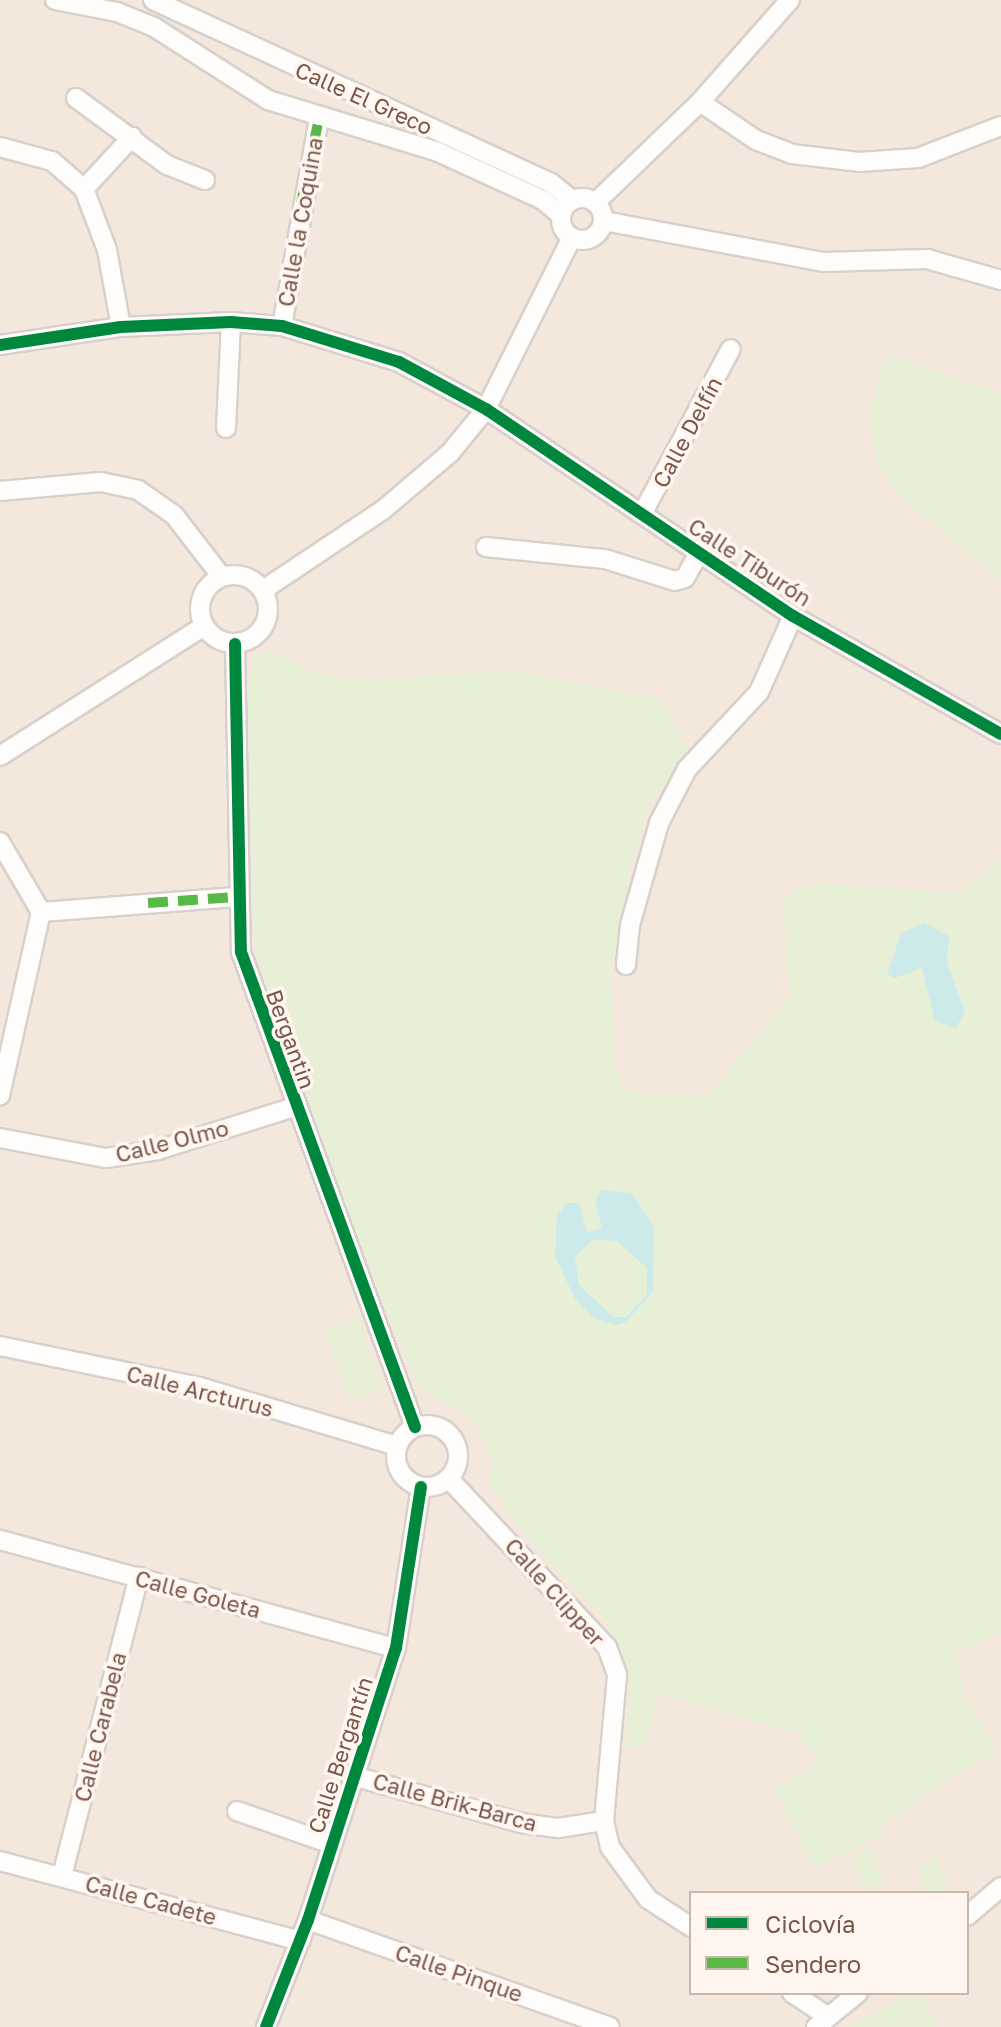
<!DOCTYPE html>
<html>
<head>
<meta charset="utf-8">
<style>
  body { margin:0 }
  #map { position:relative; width:1001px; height:2027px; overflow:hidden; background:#f8f3ed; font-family:"Golos Text",sans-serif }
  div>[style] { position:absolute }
  .residential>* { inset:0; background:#f4e8dd }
  .green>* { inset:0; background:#e7efd7 }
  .water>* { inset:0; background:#cdeaea }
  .roads { filter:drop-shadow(2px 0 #d8d0cb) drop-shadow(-2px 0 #d8d0cb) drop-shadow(0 2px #d8d0cb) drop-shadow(0 -2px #d8d0cb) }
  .minor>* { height:18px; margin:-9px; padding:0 9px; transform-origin:9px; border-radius:9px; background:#fefdfc }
  .minor>.ring { margin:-9px; padding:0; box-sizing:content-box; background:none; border:18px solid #fefdfc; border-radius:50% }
  .quiet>* { height:10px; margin-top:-5px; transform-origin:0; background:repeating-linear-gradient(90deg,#58b947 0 20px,transparent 0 30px) }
  .cycleway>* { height:12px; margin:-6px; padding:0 6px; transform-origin:6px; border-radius:6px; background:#00873e }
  span { translate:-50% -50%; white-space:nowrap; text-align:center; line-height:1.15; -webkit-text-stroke:7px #fff7ef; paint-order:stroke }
  .street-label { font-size:22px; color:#79564a }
  .legend { position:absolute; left:689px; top:1891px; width:280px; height:104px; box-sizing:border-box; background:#fff7ef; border:2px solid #c9b7ad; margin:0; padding:10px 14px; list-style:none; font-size:24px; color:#79564a }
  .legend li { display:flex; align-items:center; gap:16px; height:40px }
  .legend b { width:40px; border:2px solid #c9b7ad }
</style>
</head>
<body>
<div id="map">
  <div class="residential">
    <i style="clip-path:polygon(evenodd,0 0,1001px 0,1001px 2027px,0 2027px,0 0,691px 1893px,967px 1893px,967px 1993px,691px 1993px,691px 1893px)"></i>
  </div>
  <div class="green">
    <i style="clip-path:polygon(887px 355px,1001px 394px,1001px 580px,902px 498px,878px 467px,868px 413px)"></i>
    <i style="clip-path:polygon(268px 650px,323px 676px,376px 680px,511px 670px,660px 699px,689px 751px,650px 804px,628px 876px,612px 971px,614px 1065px,624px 1092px,706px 1096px,790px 998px,782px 897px,814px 883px,960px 893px,1001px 859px,1001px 1633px,956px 1653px,965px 1695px,997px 1752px,920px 1795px,914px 1808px,881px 1824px,884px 1833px,814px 1868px,774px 1787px,820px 1764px,798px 1733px,657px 1694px,643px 1750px,624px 1747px,630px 1687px,608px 1623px,528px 1538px,489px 1484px,491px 1460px,473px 1418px,418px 1386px,336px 1187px,254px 954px,247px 719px,251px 662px)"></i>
    <i style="clip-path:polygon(357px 1317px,384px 1388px,350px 1401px,323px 1330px)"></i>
    <i style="clip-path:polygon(871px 1848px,885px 1881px,864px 1889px,850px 1856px)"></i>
    <i style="clip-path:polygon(936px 1857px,950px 1890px,927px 1893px,916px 1866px)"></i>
    <i style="clip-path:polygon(913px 1993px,921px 1993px,938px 2027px,847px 2027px)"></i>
  </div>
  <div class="water">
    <i style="clip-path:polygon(924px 923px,949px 936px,947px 963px,965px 1011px,956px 1028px,935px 1021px,922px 968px,895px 978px,887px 974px,901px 934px)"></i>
    <i style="clip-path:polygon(evenodd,600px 1190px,631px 1193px,654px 1227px,653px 1291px,626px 1322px,616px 1325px,594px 1318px,575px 1299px,555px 1256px,557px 1215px,567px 1203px,579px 1203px,587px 1232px,602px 1228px,595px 1201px,600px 1190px,593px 1240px,617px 1241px,647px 1268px,647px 1294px,626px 1317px,613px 1317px,579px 1285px,575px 1257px,593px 1240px)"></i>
  </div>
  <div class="roads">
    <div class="minor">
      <i style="left:55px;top:0;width:63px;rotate:11deg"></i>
      <i style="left:117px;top:12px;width:40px;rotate:22deg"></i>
      <i style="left:154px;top:27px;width:135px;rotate:32.6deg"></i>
      <i style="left:268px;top:100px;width:176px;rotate:16.9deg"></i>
      <i style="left:436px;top:151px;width:118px;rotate:24.6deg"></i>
      <i style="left:543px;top:200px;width:23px;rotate:40deg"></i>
      <i style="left:153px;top:0;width:438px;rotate:24.7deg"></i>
      <i style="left:551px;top:183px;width:27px;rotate:39deg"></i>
      <i style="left:76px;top:98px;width:113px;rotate:36.4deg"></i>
      <i style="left:167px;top:165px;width:41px;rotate:21.5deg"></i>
      <i style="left:700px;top:102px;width:68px;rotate:34.2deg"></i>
      <i style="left:756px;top:140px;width:39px;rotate:21deg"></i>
      <i style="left:792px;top:154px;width:67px;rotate:6.8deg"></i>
      <i style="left:859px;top:162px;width:59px;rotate:-3.9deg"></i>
      <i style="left:918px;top:158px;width:89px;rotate:-21.1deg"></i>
      <i style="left:0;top:147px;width:54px;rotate:15.1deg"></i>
      <i style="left:52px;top:161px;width:43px;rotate:41.2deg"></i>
      <i style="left:84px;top:189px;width:65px;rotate:69.3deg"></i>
      <i style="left:107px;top:250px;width:78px;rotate:79.7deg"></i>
      <i style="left:84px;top:189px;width:71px;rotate:-47.3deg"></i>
      <i class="ring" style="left:561px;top:198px;width:24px;height:24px"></i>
      <i style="left:596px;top:202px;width:144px;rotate:-43.9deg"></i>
      <i style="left:700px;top:102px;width:136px;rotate:-48.6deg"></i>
      <i style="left:604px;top:221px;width:223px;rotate:10.6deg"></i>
      <i style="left:823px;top:262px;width:104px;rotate:-1.7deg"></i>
      <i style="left:927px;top:259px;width:77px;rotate:15.8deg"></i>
      <i style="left:282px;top:326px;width:211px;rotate:-79.9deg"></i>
      <i style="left:0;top:345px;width:122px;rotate:-8.5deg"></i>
      <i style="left:121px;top:327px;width:110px;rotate:-2.6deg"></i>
      <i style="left:231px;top:322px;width:51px;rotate:4.5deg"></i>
      <i style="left:282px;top:326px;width:122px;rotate:17.1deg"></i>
      <i style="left:399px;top:362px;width:99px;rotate:28.4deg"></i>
      <i style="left:486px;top:409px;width:370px;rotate:34deg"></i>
      <i style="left:793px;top:616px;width:239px;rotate:29.6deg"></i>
      <i style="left:226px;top:428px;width:106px;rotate:-87.3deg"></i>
      <i style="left:0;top:491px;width:101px;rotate:-5.1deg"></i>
      <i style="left:101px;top:482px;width:38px;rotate:12deg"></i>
      <i style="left:138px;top:490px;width:44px;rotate:34.8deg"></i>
      <i style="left:174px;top:515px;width:78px;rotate:52.3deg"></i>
      <i style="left:642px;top:514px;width:187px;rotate:-61.7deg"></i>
      <i style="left:486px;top:547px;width:120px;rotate:5.8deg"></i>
      <i style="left:605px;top:559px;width:73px;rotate:17.4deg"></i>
      <i style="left:675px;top:581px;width:10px;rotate:-17deg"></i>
      <i style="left:685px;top:578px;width:29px;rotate:-61deg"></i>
      <i class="ring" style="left:200px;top:575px;width:50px;height:50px"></i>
      <i style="left:263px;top:590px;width:144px;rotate:-33.7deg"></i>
      <i style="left:383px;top:510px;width:88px;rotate:-40.4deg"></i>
      <i style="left:450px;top:453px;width:57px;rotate:-50.7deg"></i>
      <i style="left:486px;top:409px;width:192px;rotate:-63.4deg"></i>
      <i style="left:235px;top:644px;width:308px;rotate:88.9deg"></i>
      <i style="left:241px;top:952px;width:506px;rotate:69.88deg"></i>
      <i style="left:0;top:756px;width:242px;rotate:-32.5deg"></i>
      <i style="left:0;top:842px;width:81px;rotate:59.6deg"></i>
      <i style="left:41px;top:912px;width:188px;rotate:102.6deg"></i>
      <i style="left:41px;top:912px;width:196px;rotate:-4.4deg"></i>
      <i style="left:626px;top:965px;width:40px;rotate:-84.3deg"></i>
      <i style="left:630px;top:925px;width:106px;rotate:-74.1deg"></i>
      <i style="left:659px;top:823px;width:61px;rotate:-62.6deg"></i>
      <i style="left:687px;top:769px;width:105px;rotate:-46.9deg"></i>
      <i style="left:759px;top:692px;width:83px;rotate:-65.9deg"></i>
      <i style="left:0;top:1138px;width:108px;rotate:10.7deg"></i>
      <i style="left:106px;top:1158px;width:53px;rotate:-8.7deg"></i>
      <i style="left:158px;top:1150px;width:143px;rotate:-17.5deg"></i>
      <i style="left:0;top:1346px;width:204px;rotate:11.6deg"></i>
      <i style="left:200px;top:1387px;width:206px;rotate:16.7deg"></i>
      <i class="ring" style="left:396px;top:1425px;width:44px;height:44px"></i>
      <i style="left:449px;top:1479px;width:231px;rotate:46.8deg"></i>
      <i style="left:607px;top:1647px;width:30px;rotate:70deg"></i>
      <i style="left:617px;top:1675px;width:147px;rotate:95.1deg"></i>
      <i style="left:604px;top:1821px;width:27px;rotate:77deg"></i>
      <i style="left:610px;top:1847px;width:64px;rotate:53.8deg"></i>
      <i style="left:648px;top:1899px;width:51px;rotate:33.1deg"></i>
      <i style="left:0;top:1540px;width:410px;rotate:15.3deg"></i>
      <i style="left:353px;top:1776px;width:174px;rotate:15.6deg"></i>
      <i style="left:521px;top:1823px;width:37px;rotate:8deg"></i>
      <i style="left:558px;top:1828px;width:47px;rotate:-8.7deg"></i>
      <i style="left:237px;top:1811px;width:100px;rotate:19.3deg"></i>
      <i style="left:0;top:1861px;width:311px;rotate:14.9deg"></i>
      <i style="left:62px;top:1876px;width:309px;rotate:-75.6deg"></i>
      <i style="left:967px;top:1916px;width:45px;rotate:-40.5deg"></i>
      <i style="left:308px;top:1920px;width:320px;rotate:19.5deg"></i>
      <i style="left:792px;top:1993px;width:42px;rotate:33.3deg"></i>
      <i style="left:266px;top:2027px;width:115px;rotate:-68.6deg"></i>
      <i style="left:308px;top:1920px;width:286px;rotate:-72.1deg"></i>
      <i style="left:396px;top:1648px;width:163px;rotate:-81.2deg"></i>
      <i style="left:816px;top:2027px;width:54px;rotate:-39deg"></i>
    </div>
  </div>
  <div class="quiet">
    <i style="left:301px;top:203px;width:87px;rotate:-78deg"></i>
    <i style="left:148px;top:903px;width:88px;rotate:-3.9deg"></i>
  </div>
  <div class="cycleway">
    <i style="left:0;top:345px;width:122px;rotate:-8.5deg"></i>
    <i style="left:121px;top:327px;width:110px;rotate:-2.6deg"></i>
    <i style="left:231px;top:322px;width:51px;rotate:4.5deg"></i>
    <i style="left:282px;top:326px;width:122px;rotate:17.1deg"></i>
    <i style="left:399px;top:362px;width:99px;rotate:28.4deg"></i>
    <i style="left:486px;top:409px;width:370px;rotate:34deg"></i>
    <i style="left:793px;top:616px;width:239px;rotate:29.6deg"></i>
    <i style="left:235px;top:644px;width:308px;rotate:88.9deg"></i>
    <i style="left:241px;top:952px;width:506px;rotate:69.88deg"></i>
    <i style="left:266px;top:2027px;width:115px;rotate:-68.6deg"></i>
    <i style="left:308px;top:1920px;width:286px;rotate:-72.1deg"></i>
    <i style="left:396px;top:1648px;width:163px;rotate:-81.2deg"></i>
  </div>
  <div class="street-label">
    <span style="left:364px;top:98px;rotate:24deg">Calle El Greco</span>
    <span style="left:300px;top:222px;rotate:-80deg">Calle la Coquina</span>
    <span style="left:687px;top:432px;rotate:-62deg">Calle Delfín</span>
    <span style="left:750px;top:562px;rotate:33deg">Calle Tiburón</span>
    <span style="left:291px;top:1039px;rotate:70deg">Bergantin</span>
    <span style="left:172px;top:1141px;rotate:-14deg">Calle Olmo</span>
    <span style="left:200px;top:1391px;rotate:14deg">Calle Arcturus</span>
    <span style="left:555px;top:1592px;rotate:48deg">Calle Clipper</span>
    <span style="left:198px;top:1594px;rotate:15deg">Calle Goleta</span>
    <span style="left:100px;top:1727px;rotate:-76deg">Calle Carabela</span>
    <span style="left:340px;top:1755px;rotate:-72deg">Calle Bergantín</span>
    <span style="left:455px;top:1802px;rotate:15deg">Calle Brik-Barca</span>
    <span style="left:151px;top:1900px;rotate:15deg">Calle Cadete</span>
    <span style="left:459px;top:1973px;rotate:19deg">Calle Pinque</span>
  </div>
  <ul class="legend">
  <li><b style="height:10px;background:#00873e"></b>Ciclovía</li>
  <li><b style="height:10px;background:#58b947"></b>Sendero</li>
  </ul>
</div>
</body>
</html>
